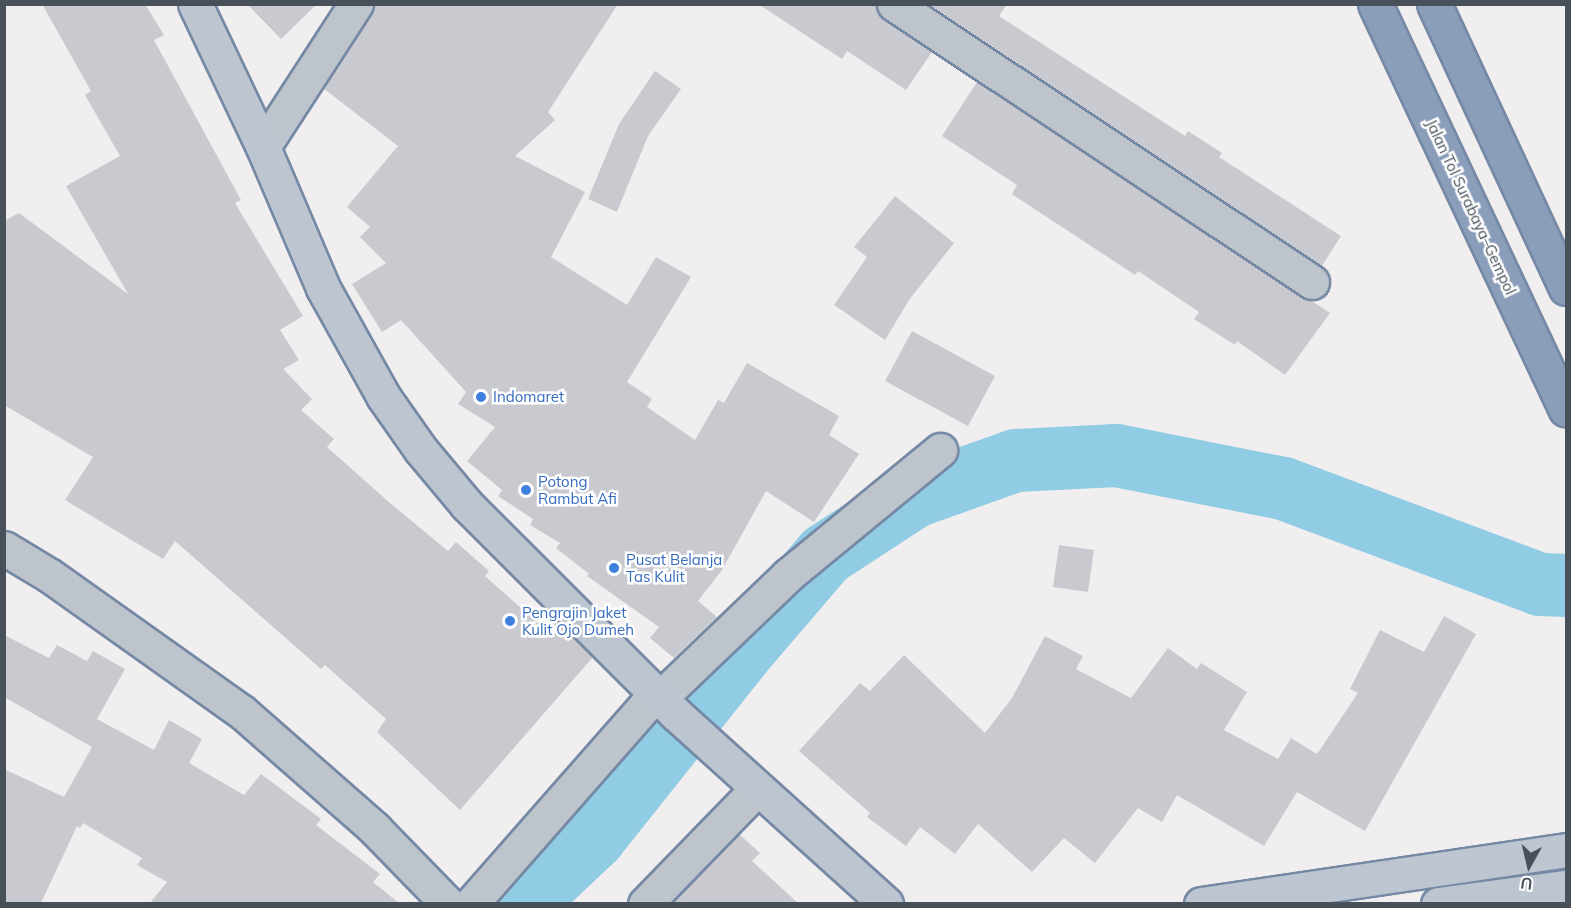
<!DOCTYPE html>
<html>
<head>
<meta charset="utf-8">
<style>
  body { margin:0 }
  #map { position:relative; width:1571px; height:908px; overflow:hidden; background:#f0eeee; font-family:Mulish,sans-serif }
  div>[style] { position:absolute }
  .river>* { height:63px; margin:-31.5px; padding:0 31.5px; transform-origin:31.5px; border-radius:31.5px; background:#90cce4 }
  .building>* { inset:0; background:#c9cad0 }
  .roads { filter:drop-shadow(2px 0 #7588a4) drop-shadow(-2px 0 #7588a4) drop-shadow(0 2px #7588a4) drop-shadow(0 -2px #7588a4) }
  .street>* { height:33px; margin:-16.5px; padding:0 16.5px; transform-origin:16.5px; border-radius:16.5px; background:#bec4cc }
  .secondary>* { height:33px; margin:-16.5px; padding:0 16.5px; transform-origin:16.5px; border-radius:16.5px; background:#bdc5d0 }
  .highway>* { height:33px; margin:-16.5px; padding:0 16.5px; transform-origin:16.5px; border-radius:16.5px; background:#8a9db9 }
  .dots>* { width:16px; height:16px; translate:-50% -50%; box-sizing:border-box; border:3px solid #fff; border-radius:50% }
  span { translate:-50% -50%; white-space:nowrap; text-align:center; line-height:1.15; -webkit-text-stroke:5px #fff; paint-order:stroke }
  .street-label { font-size:15px; color:#48505a }
  .shop-label { font-size:15px; color:#366cbe }
  .left { translate:0 -50%; text-align:left }
  .frame { position:absolute; inset:0; border:6px solid #48505a; pointer-events:none }
  .north { position:absolute; left:1499px; top:836px; width:60px; height:60px; -webkit-text-stroke:4px #fff; paint-order:stroke; rotate:188deg; font-size:16px; font-weight:700; line-height:24px; text-align:center; color:#48505a }
  .north::after { content:''; display:block; margin:auto; width:21px; height:27px; background:#48505a; clip-path:polygon(50% 0,100% 100%,50% 72%,0 100%) }
</style>
</head>
<body>
<div id="map">
  <div class="river">
    <i style="left:523px;top:904px;width:98px;rotate:-43.3deg"></i>
    <i style="left:594px;top:837px;width:236px;rotate:-51.5deg"></i>
    <i style="left:741px;top:652px;width:129px;rotate:-49.4deg"></i>
    <i style="left:825px;top:554px;width:106px;rotate:-33.1deg"></i>
    <i style="left:914px;top:496px;width:107px;rotate:-19.6deg"></i>
    <i style="left:1015px;top:460px;width:101px;rotate:-2.8deg"></i>
    <i style="left:1116px;top:455px;width:170px;rotate:11.2deg"></i>
    <i style="left:1283px;top:488px;width:274px;rotate:20.5deg"></i>
    <i style="left:1540px;top:584px;width:26px;rotate:2deg"></i>
  </div>
  <div class="building">
    <i style="clip-path:polygon(42px 4px,145px 4px,164px 35px,154px 40px,241px 200px,235px 203px,303px 316px,280px 330px,299px 360px,283px 369px,312px 399px,301px 410px,334px 439px,327px 447px,390px 503px,448px 551px,456px 542px,489px 571px,485px 576px,541px 626px,551px 615px,593px 657px,460px 810px,377px 732px,386px 719px,325px 665px,321px 669px,175px 541px,163px 559px,65px 500px,93px 457px,4px 405px,4px 221px,19px 213px,128px 294px,66px 186px,120px 156px,85px 95px,91px 91px)"></i>
    <i style="clip-path:polygon(247px 4px,317px 4px,281px 39px)"></i>
    <i style="clip-path:polygon(375px 4px,618px 4px,548px 112px,555px 120px,515px 156px,585px 192px,551px 257px,627px 305px,656px 257px,691px 277px,627px 382px,652px 399px,647px 407px,695px 440px,718px 400px,724px 403px,747px 363px,839px 416px,829px 435px,859px 454px,814px 522px,766px 491px,722px 570px,698px 601px,717px 617px,674px 658px,650px 638px,659px 627px,587px 576px,589px 574px,556px 548px,560px 543px,530px 525px,533px 519px,498px 496px,502px 490px,467px 461px,495px 427px,458px 404px,466px 392px,401px 320px,382px 332px,352px 284px,386px 263px,360px 237px,370px 227px,347px 207px,398px 146px,323px 88px)"></i>
    <i style="clip-path:polygon(758px 4px,876px 4px,883px 19px,932px 52px,906px 90px,847px 51px,842px 59px)"></i>
    <i style="clip-path:polygon(929px 4px,1007px 4px,999px 16px,1185px 136px,1188px 131px,1222px 153px,1219px 157px,1341px 236px,1322px 266px)"></i>
    <i style="clip-path:polygon(655px 71px,681px 89px,648px 136px,617px 212px,588px 199px,619px 124px)"></i>
    <i style="clip-path:polygon(977px 82px,1330px 313px,1285px 375px,1237px 341px,1235px 345px,1194px 319px,1199px 312px,1138px 271px,1135px 275px,1012px 194px,1017px 185px,942px 136px)"></i>
    <i style="clip-path:polygon(895px 196px,954px 243px,909px 300px,885px 340px,834px 305px,867px 257px,854px 247px)"></i>
    <i style="clip-path:polygon(912px 331px,995px 376px,968px 426px,885px 381px)"></i>
    <i style="clip-path:polygon(1059px 545px,1094px 550px,1088px 592px,1053px 587px)"></i>
    <i style="clip-path:polygon(1444px 616px,1476px 634px,1365px 831px,1297px 792px,1264px 846px,1177px 795px,1162px 822px,1138px 808px,1095px 863px,1064px 838px,1032px 872px,978px 824px,955px 854px,920px 827px,906px 846px,867px 817px,870px 813px,799px 751px,860px 683px,870px 691px,904px 655px,985px 733px,1012px 698px,1045px 636px,1083px 656px,1076px 669px,1131px 698px,1168px 648px,1197px 669px,1201px 663px,1247px 692px,1224px 730px,1278px 759px,1291px 738px,1317px 754px,1358px 693px,1350px 689px,1380px 630px,1424px 652px)"></i>
    <i style="clip-path:polygon(4px 635px,49px 658px,57px 645px,87px 661px,93px 651px,125px 669px,97px 719px,154px 750px,169px 720px,202px 739px,189px 763px,244px 795px,261px 774px,321px 819px,316px 825px,380px 874px,373px 882px,399px 903px,150px 903px,167px 882px,137px 865px,142px 858px,83px 823px,80px 828px,77px 826px,41px 903px,4px 903px,4px 769px,64px 797px,92px 747px,4px 697px)"></i>
    <i style="clip-path:polygon(739px 834px,760px 853px,752px 861px,798px 903px,672px 903px)"></i>
  </div>
  <div class="roads">
    <div class="street">
      <i style="left:894px;top:4px;width:502px;rotate:33.63deg"></i>
      <i style="left:263px;top:147px;width:171px;rotate:-57deg"></i>
      <i style="left:4px;top:548px;width:52px;rotate:31deg"></i>
      <i style="left:49px;top:575px;width:237px;rotate:35.4deg"></i>
      <i style="left:242px;top:712px;width:177px;rotate:41.3deg"></i>
      <i style="left:375px;top:829px;width:105px;rotate:45.8deg"></i>
      <i style="left:661px;top:697px;width:176px;rotate:-43.8deg"></i>
      <i style="left:788px;top:575px;width:197px;rotate:-39.4deg"></i>
      <i style="left:471px;top:904px;width:282px;rotate:-48.7deg"></i>
      <i style="left:645px;top:904px;width:161px;rotate:-45.8deg"></i>
    </div>
    <div class="secondary">
      <i style="left:195px;top:4px;width:158px;rotate:64.6deg"></i>
      <i style="left:263px;top:147px;width:153px;rotate:66.9deg"></i>
      <i style="left:323px;top:288px;width:124px;rotate:60.9deg"></i>
      <i style="left:383px;top:396px;width:66px;rotate:54.9deg"></i>
      <i style="left:421px;top:450px;width:72px;rotate:50.1deg"></i>
      <i style="left:467px;top:505px;width:296px;rotate:45deg"></i>
      <i style="left:676px;top:714px;width:283px;rotate:42.1deg"></i>
      <i style="left:1201px;top:904px;width:369px;rotate:-8.4deg"></i>
      <i style="left:1438px;top:904px;width:129px;rotate:-7.6deg"></i>
    </div>
    <div class="highway">
      <i style="left:1375px;top:4px;width:448px;rotate:64.8deg"></i>
      <i style="left:1434px;top:4px;width:313px;rotate:65.1deg"></i>
    </div>
  </div>
  <div class="dots">
    <i style="left:481px;top:397px;background:#3f7fe0"></i>
    <i style="left:526px;top:490px;background:#3f7fe0"></i>
    <i style="left:614px;top:568px;background:#3f7fe0"></i>
    <i style="left:510px;top:621px;background:#3f7fe0"></i>
  </div>
  <div class="street-label">
    <span style="left:1471px;top:207px;rotate:65deg">Jalan Tol Surabaya–Gempol</span>
  </div>
  <div class="shop-label">
    <span class="left" style="left:493px;top:397px">Indomaret</span>
    <span class="left" style="left:538px;top:490px">Potong<br>Rambut Afi</span>
    <span class="left" style="left:626px;top:568px">Pusat Belanja<br>Tas Kulit</span>
    <span class="left" style="left:522px;top:621px">Pengrajin Jaket<br>Kulit Ojo Dumeh</span>
  </div>
  <div class="frame"></div>
  <div class="north">U</div>
</div>
</body>
</html>
